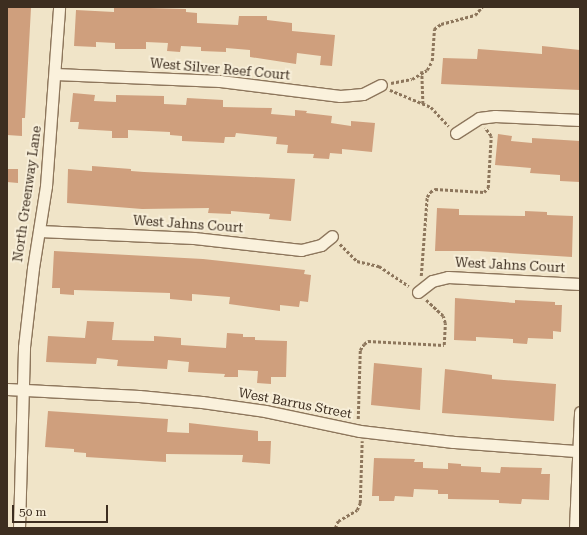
<!DOCTYPE html>
<html>
<head>
<meta charset="utf-8">
<style>
  body { margin:0 }
  #map { position:relative; width:587px; height:535px; overflow:hidden; background:#f0e4c8; font-family:"Roboto Serif",serif }
  div>[style] { position:absolute }
  .building>* { inset:0; background:#cf9f7d }
  .path>* { height:2.5px; margin-top:-1.25px; transform-origin:0; background:repeating-linear-gradient(90deg,#8d765c 0 3px,transparent 0 5px) }
  .roads { filter:drop-shadow(1px 0 #8d765c) drop-shadow(-1px 0 #8d765c) drop-shadow(0 1px #8d765c) drop-shadow(0 -1px #8d765c) }
  .street>* { height:11px; margin:-5.5px; padding:0 5.5px; transform-origin:5.5px; border-radius:5.5px; background:#faf1dc }
  span { translate:-50% -50%; white-space:nowrap; text-align:center; line-height:1.15; -webkit-text-stroke:4px #f7eed8; paint-order:stroke }
  .street-label { font-size:13px; color:#3d2e20 }
  .frame { position:absolute; inset:0; border:8px solid #3d2e20; pointer-events:none }
  .scale { position:absolute; left:12px; top:505px; width:96px; height:18px; box-sizing:border-box; border:2px solid #3d2e20; border-top:0; padding-left:5px; font-size:12px; line-height:14px; white-space:nowrap; color:#3d2e20; -webkit-text-stroke:3px #f7eed8; paint-order:stroke }
</style>
</head>
<body>
<div id="map">
  <div class="building">
    <i style="clip-path:polygon(7px 7px,31px 8px,25px 118px,22px 118px,22px 136px,7px 135px)"></i>
    <i style="clip-path:polygon(114px 7px,186px 9px,186px 12px,197px 13px,197px 23px,238px 25px,239px 16px,267px 16px,267px 20px,292px 23px,292px 31px,335px 35px,332px 66px,320px 65px,321px 56px,297px 53px,296px 64px,250px 57px,250px 50px,226px 48px,226px 52px,201px 51px,201px 47px,181px 46px,180px 52px,167px 51px,168px 43px,146px 42px,146px 49px,115px 49px,115px 43px,96px 42px,96px 47px,74px 46px,76px 10px,114px 12px)"></i>
    <i style="clip-path:polygon(542px 46px,580px 50px,580px 90px,441px 84px,443px 58px,477px 59px,478px 49px,542px 54px)"></i>
    <i style="clip-path:polygon(73px 93px,95px 95px,94px 101px,116px 102px,116px 95px,164px 96px,164px 104px,186px 105px,187px 98px,223px 100px,223px 107px,272px 108px,271px 114px,295px 116px,295px 110px,307px 111px,306px 113px,332px 116px,331px 123px,351px 126px,351px 121px,375px 123px,372px 152px,342px 149px,342px 154px,330px 153px,329px 159px,313px 158px,314px 154px,287px 153px,288px 145px,276px 144px,277px 137px,236px 133px,235px 137px,225px 137px,224px 143px,182px 141px,182px 136px,170px 135px,170px 132px,128px 130px,128px 138px,112px 138px,112px 131px,78px 129px,79px 122px,70px 122px)"></i>
    <i style="clip-path:polygon(498px 134px,512px 136px,511px 141px,532px 143px,532px 138px,580px 141px,580px 182px,560px 181px,560px 175px,530px 173px,531px 168px,495px 165px)"></i>
    <i style="clip-path:polygon(92px 166px,131px 169px,131px 171px,144px 172px,295px 179px,291px 221px,269px 219px,270px 214px,231px 211px,231px 214px,208px 213px,209px 208px,142px 209px,67px 203px,68px 169px,92px 171px)"></i>
    <i style="clip-path:polygon(7px 169px,18px 169px,18px 183px,7px 182px)"></i>
    <i style="clip-path:polygon(437px 208px,459px 209px,459px 215px,525px 216px,525px 211px,547px 212px,547px 215px,573px 216px,572px 257px,478px 251px,435px 251px)"></i>
    <i style="clip-path:polygon(54px 251px,203px 259px,305px 270px,304px 274px,311px 275px,308px 302px,300px 301px,299px 307px,280px 305px,280px 311px,229px 304px,230px 297px,192px 294px,192px 301px,170px 299px,170px 293px,74px 290px,74px 295px,60px 294px,60px 288px,52px 288px)"></i>
    <i style="clip-path:polygon(455px 298px,515px 303px,515px 300px,555px 302px,555px 305px,562px 305px,561px 332px,553px 331px,553px 339px,528px 338px,527px 344px,513px 343px,513px 339px,476px 337px,476px 341px,454px 340px)"></i>
    <i style="clip-path:polygon(87px 321px,114px 322px,112px 340px,154px 341px,154px 336px,181px 338px,181px 345px,226px 348px,227px 333px,243px 334px,243px 337px,255px 337px,255px 340px,287px 341px,286px 377px,271px 377px,271px 384px,257px 383px,258px 371px,238px 370px,238px 377px,224px 377px,225px 374px,188px 372px,189px 362px,168px 360px,167px 369px,117px 366px,118px 360px,97px 358px,96px 364px,46px 362px,48px 336px,85px 338px)"></i>
    <i style="clip-path:polygon(374px 363px,422px 368px,420px 410px,371px 405px)"></i>
    <i style="clip-path:polygon(445px 369px,492px 375px,492px 379px,556px 384px,554px 421px,442px 413px)"></i>
    <i style="clip-path:polygon(48px 411px,168px 419px,167px 432px,189px 433px,189px 423px,258px 431px,258px 441px,271px 441px,270px 464px,242px 462px,243px 455px,166px 454px,166px 462px,86px 457px,86px 453px,74px 452px,74px 449px,45px 447px)"></i>
    <i style="clip-path:polygon(374px 458px,415px 459px,414px 462px,423px 462px,423px 468px,448px 469px,448px 463px,461px 464px,461px 466px,481px 467px,481px 472px,500px 473px,501px 467px,542px 468px,541px 474px,550px 474px,549px 500px,522px 499px,521px 504px,499px 503px,499px 500px,448px 499px,448px 494px,438px 494px,438px 490px,414px 489px,413px 497px,395px 496px,394px 501px,379px 501px,379px 496px,372px 496px)"></i>
  </div>
  <div class="path">
    <i style="left:422px;top:71px;width:33px;rotate:88deg"></i>
    <i style="left:391px;top:83px;width:21px;rotate:-11deg"></i>
    <i style="left:412px;top:79px;width:17px;rotate:-31deg"></i>
    <i style="left:427px;top:70px;width:10px;rotate:-61deg"></i>
    <i style="left:432px;top:61px;width:32px;rotate:-86deg"></i>
    <i style="left:434px;top:29px;width:9px;rotate:-36deg"></i>
    <i style="left:441px;top:24px;width:35px;rotate:-15deg"></i>
    <i style="left:475px;top:15px;width:11px;rotate:-49deg"></i>
    <i style="left:390px;top:90px;width:44px;rotate:22.5deg"></i>
    <i style="left:431px;top:107px;width:26px;rotate:47deg"></i>
    <i style="left:340px;top:244px;width:24px;rotate:45deg"></i>
    <i style="left:357px;top:261px;width:23px;rotate:13deg"></i>
    <i style="left:379px;top:266px;width:36px;rotate:34deg"></i>
    <i style="left:421px;top:276px;width:79px;rotate:-85.7deg"></i>
    <i style="left:427px;top:197px;width:6px;rotate:-59deg"></i>
    <i style="left:430px;top:192px;width:6px;rotate:-31deg"></i>
    <i style="left:435px;top:189px;width:49px;rotate:3.5deg"></i>
    <i style="left:484px;top:192px;width:6px;rotate:-45deg"></i>
    <i style="left:488px;top:188px;width:52px;rotate:-86.7deg"></i>
    <i style="left:491px;top:136px;width:10px;rotate:-127deg"></i>
    <i style="left:358px;top:419px;width:69px;rotate:-88.3deg"></i>
    <i style="left:360px;top:350px;width:7px;rotate:-56deg"></i>
    <i style="left:364px;top:344px;width:5px;rotate:-37deg"></i>
    <i style="left:368px;top:341px;width:76px;rotate:3deg"></i>
    <i style="left:444px;top:345px;width:22px;rotate:-87deg"></i>
    <i style="left:445px;top:323px;width:7px;rotate:-106deg"></i>
    <i style="left:443px;top:316px;width:25px;rotate:-137deg"></i>
    <i style="left:335px;top:528px;width:8px;rotate:-67deg"></i>
    <i style="left:338px;top:521px;width:22px;rotate:-30deg"></i>
    <i style="left:357px;top:510px;width:8px;rotate:-67deg"></i>
    <i style="left:360px;top:503px;width:62px;rotate:-88.2deg"></i>
  </div>
  <div class="roads">
    <div class="street">
      <i style="left:55px;top:74px;width:165px;rotate:2.4deg"></i>
      <i style="left:220px;top:81px;width:121px;rotate:7.1deg"></i>
      <i style="left:340px;top:96px;width:23px;rotate:-5deg"></i>
      <i style="left:363px;top:94px;width:20px;rotate:-27deg"></i>
      <i style="left:456px;top:133px;width:27px;rotate:-33deg"></i>
      <i style="left:479px;top:118px;width:16px;rotate:-7deg"></i>
      <i style="left:495px;top:116px;width:85px;rotate:2.7deg"></i>
      <i style="left:39px;top:231px;width:155px;rotate:2.6deg"></i>
      <i style="left:194px;top:238px;width:108px;rotate:6.4deg"></i>
      <i style="left:301px;top:250px;width:21px;rotate:-14deg"></i>
      <i style="left:321px;top:245px;width:14px;rotate:-39deg"></i>
      <i style="left:418px;top:292px;width:18px;rotate:-38deg"></i>
      <i style="left:432px;top:281px;width:16px;rotate:-14deg"></i>
      <i style="left:448px;top:277px;width:132px;rotate:3deg"></i>
      <i style="left:7px;top:389px;width:132px;rotate:3deg"></i>
      <i style="left:139px;top:396px;width:63px;rotate:5.4deg"></i>
      <i style="left:202px;top:402px;width:64px;rotate:8.1deg"></i>
      <i style="left:265px;top:411px;width:97px;rotate:11.9deg"></i>
      <i style="left:360px;top:431px;width:94px;rotate:6.7deg"></i>
      <i style="left:453px;top:442px;width:124px;rotate:4.2deg"></i>
      <i style="left:19px;top:528px;width:181px;rotate:-88.4deg"></i>
      <i style="left:24px;top:347px;width:80px;rotate:-83.5deg"></i>
      <i style="left:33px;top:268px;width:83px;rotate:-81deg"></i>
      <i style="left:46px;top:186px;width:179px;rotate:-85.8deg"></i>
      <i style="left:575px;top:528px;width:116px;rotate:-87.5deg"></i>
    </div>
  </div>
  <div class="street-label">
    <span style="left:220px;top:70px;rotate:5deg">West Silver Reef Court</span>
    <span style="left:28px;top:194px;rotate:-82deg">North Greenway Lane</span>
    <span style="left:188px;top:225px;rotate:4deg">West Jahns Court</span>
    <span style="left:510px;top:266px;rotate:3deg">West Jahns Court</span>
    <span style="left:295px;top:404px;rotate:11deg">West Barrus Street</span>
  </div>
  <div class="frame"></div>
  <div class="scale">50 m</div>
</div>
</body>
</html>
